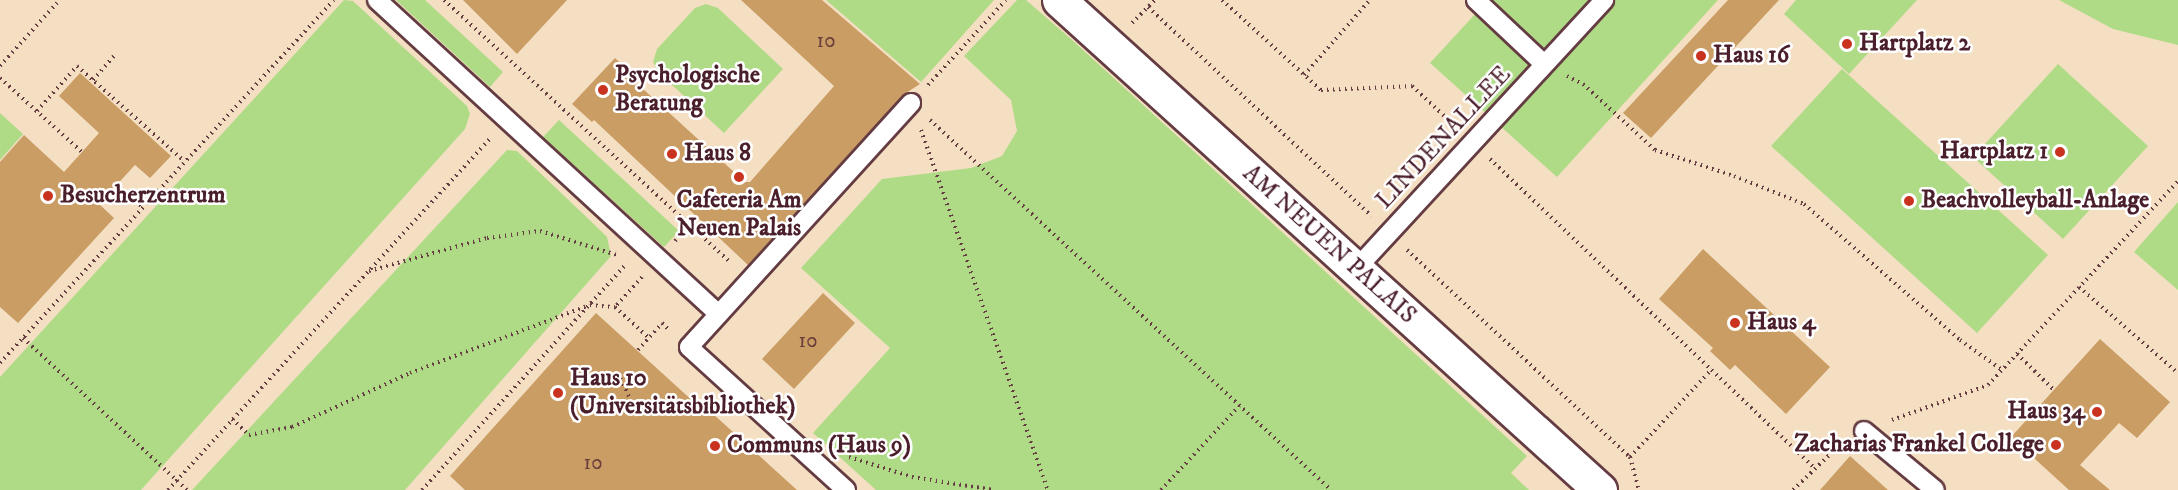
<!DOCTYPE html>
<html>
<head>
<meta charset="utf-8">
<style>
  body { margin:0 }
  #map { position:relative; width:2178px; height:490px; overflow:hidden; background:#f5dfc3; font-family:"IM FELL DW Pica",serif }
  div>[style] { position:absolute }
  .green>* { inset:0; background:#afdb87 }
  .building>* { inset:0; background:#ca9d65 }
  .path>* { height:4px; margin-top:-2px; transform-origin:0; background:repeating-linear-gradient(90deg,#643c42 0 1.5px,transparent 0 6px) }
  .roads { filter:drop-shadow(2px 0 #643c42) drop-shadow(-2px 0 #643c42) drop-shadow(0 2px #643c42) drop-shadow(0 -2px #643c42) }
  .service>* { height:18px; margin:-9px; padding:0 9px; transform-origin:9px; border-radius:9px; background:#fff }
  .tertiary>* { height:33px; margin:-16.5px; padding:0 16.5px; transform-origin:16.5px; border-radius:16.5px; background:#fff }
  .dots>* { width:16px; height:16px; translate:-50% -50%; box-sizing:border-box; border:3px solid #fff; border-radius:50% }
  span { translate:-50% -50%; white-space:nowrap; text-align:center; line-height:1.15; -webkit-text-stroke:5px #fff; paint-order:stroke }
  .number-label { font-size:21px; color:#6a3e3a }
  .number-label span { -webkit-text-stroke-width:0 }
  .poi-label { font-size:24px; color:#4a1f2b; font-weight:700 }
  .left { translate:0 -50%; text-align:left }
  .right { translate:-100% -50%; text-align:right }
  .street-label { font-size:24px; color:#4a1f2b }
</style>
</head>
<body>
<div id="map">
  <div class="green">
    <i style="clip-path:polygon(344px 0,353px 1px,467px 106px,470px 114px,465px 129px,141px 490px,0 490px,0 377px)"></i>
    <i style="clip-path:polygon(396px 0,425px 0,503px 72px,490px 87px)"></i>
    <i style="clip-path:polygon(826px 0,994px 0,921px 82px)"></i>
    <i style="clip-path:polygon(1017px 0,1026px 0,1071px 39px,1527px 456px,1511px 473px,1529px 490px,876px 490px,813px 433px,890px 348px,801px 268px,882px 179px,971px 168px,1002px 156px,1017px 131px,1011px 100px,964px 56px)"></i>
    <i style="clip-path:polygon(1488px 0,1718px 0,1557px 177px,1430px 63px)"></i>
    <i style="clip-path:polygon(1796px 0,1917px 0,1849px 74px,1784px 14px)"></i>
    <i style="clip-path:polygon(2059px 0,2178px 0,2178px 45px,2113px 29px)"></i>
    <i style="clip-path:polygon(706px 4px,718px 8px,783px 69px,724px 133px,658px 72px,653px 62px,657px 49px,695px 8px)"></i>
    <i style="clip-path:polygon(2058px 64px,2148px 146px,2063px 239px,1973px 157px)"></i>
    <i style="clip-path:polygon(1842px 69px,2048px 255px,1977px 333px,1771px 146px)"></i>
    <i style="clip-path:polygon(0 113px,23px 134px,0 160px)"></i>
    <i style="clip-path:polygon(559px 120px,679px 231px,664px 247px,543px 137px)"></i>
    <i style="clip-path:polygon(507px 150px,517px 151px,599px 229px,607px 237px,611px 256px,405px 490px,192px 490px)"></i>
    <i style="clip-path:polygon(2178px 202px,2178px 290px,2134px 252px)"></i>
  </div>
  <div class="building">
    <i style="clip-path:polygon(463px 0,567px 0,517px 54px)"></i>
    <i style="clip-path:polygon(741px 0,822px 0,920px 84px,903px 95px,748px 265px,594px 120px,592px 122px,572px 104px,615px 58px,634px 76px,631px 78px,745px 182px,750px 182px,834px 86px)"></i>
    <i style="clip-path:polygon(1728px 0,1779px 0,1651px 138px,1623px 113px)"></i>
    <i style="clip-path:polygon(80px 73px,171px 156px,150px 178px,135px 165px,99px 204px,114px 218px,18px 323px,0 307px,0 162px,24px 135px,64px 172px,82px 152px,99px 133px,59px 96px)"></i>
    <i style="clip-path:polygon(1703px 249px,1830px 367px,1786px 414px,1735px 365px,1730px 370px,1710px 351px,1713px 348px,1659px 299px)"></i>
    <i style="clip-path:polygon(823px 293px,855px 323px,794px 389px,762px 359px)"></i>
    <i style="clip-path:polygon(596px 313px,706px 413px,712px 413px,797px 490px,465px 490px,450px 476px)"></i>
    <i style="clip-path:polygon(2100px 339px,2170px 402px,2137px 438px,2119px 423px,2080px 465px,2110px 490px,2069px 490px,2011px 437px)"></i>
    <i style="clip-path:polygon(1850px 456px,1888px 490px,1820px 490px)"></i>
  </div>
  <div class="path">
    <i style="left:444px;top:0;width:389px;rotate:42.5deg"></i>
    <i style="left:1222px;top:0;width:134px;rotate:42.3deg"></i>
    <i style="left:1321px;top:90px;width:91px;rotate:-2.5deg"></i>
    <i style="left:1412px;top:86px;width:57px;rotate:42.9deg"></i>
    <i style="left:1148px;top:7px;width:306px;rotate:43.1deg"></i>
    <i style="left:1132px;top:23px;width:33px;rotate:-45deg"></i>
    <i style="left:0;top:66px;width:85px;rotate:-47.9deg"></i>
    <i style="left:1304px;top:75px;width:100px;rotate:-48.7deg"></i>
    <i style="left:1567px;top:76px;width:18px;rotate:27deg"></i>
    <i style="left:1583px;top:84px;width:98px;rotate:42.5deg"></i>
    <i style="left:1655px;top:150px;width:83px;rotate:18.2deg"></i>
    <i style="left:1734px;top:176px;width:75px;rotate:21.8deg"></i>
    <i style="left:1804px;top:204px;width:207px;rotate:41.1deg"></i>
    <i style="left:1960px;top:340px;width:52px;rotate:35.5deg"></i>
    <i style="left:0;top:78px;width:110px;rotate:42.1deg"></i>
    <i style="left:93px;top:80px;width:32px;rotate:-49deg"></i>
    <i style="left:928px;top:85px;width:115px;rotate:-47.5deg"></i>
    <i style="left:37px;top:111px;width:60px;rotate:-48.4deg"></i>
    <i style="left:77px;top:66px;width:144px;rotate:41.6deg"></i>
    <i style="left:930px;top:120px;width:546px;rotate:42.7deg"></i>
    <i style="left:921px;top:130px;width:382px;rotate:70.6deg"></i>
    <i style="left:1490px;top:159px;width:446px;rotate:43.6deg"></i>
    <i style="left:117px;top:185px;width:35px;rotate:41deg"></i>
    <i style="left:675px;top:241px;width:22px;rotate:-47deg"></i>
    <i style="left:1407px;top:250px;width:304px;rotate:42.9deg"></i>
    <i style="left:1630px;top:457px;width:120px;rotate:-47deg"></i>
    <i style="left:369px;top:271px;width:123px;rotate:-15.6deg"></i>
    <i style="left:487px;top:238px;width:53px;rotate:-7.5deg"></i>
    <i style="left:540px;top:231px;width:81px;rotate:17.3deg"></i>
    <i style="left:642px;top:277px;width:40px;rotate:132deg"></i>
    <i style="left:615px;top:307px;width:46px;rotate:42.4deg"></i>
    <i style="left:2079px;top:287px;width:131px;rotate:41deg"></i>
    <i style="left:23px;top:338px;width:224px;rotate:42.8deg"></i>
    <i style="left:638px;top:350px;width:36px;rotate:-48deg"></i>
    <i style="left:662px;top:323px;width:11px;rotate:45deg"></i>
    <i style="left:2017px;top:354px;width:52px;rotate:44.2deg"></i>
    <i style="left:0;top:363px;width:493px;rotate:-47.4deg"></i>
    <i style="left:618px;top:373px;width:45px;rotate:65.1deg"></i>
    <i style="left:232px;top:419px;width:23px;rotate:43deg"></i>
    <i style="left:249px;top:435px;width:44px;rotate:-10.5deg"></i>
    <i style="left:292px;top:427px;width:130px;rotate:-24.6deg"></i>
    <i style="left:410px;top:373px;width:192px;rotate:-20.7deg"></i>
    <i style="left:590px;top:305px;width:25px;rotate:5deg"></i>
    <i style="left:1892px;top:420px;width:102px;rotate:-20deg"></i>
    <i style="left:1988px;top:385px;width:279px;rotate:-47deg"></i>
    <i style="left:757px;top:454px;width:8px;rotate:-45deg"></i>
    <i style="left:849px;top:457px;width:66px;rotate:17.6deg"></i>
    <i style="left:912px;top:477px;width:83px;rotate:9deg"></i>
    <i style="left:1630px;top:457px;width:34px;rotate:75deg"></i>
    <i style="left:168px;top:490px;width:479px;rotate:-47.5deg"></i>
    <i style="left:422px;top:490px;width:306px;rotate:-47.9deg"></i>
    <i style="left:1161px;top:490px;width:115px;rotate:-47.1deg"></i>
    <i style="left:1793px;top:490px;width:71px;rotate:-43.9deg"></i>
  </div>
  <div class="roads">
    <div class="service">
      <i style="left:377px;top:0;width:464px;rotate:42.6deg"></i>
      <i style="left:1476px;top:0;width:93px;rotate:43.3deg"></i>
      <i style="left:1356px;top:269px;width:366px;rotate:-47.3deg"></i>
      <i style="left:1864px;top:431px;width:92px;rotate:39.7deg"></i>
      <i style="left:846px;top:490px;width:212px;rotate:-137.7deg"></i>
      <i style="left:689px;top:347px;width:330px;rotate:-47.7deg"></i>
    </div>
    <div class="tertiary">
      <i style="left:1059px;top:0;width:730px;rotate:42.17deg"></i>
    </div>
  </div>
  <div class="dots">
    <i style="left:1847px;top:44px;background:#c8321e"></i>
    <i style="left:1701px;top:56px;background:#c8321e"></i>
    <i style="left:603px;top:90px;background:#c8321e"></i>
    <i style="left:2060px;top:152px;background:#c8321e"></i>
    <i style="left:672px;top:154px;background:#c8321e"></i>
    <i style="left:739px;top:177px;background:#c8321e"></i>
    <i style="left:48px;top:196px;background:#c8321e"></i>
    <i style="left:1909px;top:201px;background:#c8321e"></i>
    <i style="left:1735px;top:323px;background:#c8321e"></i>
    <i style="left:558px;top:393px;background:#c8321e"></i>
    <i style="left:2097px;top:412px;background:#c8321e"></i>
    <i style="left:2056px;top:445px;background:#c8321e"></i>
    <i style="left:715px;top:446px;background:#c8321e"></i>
  </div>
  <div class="number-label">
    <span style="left:826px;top:41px">10</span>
    <span style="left:808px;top:341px">10</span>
    <span style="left:593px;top:463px">10</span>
  </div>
  <div class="poi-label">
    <span class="left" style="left:1859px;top:44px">Hartplatz 2</span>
    <span class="left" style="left:1713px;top:56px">Haus 16</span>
    <span class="left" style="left:615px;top:90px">Psychologische<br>Beratung</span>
    <span class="right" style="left:2048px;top:152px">Hartplatz 1</span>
    <span class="left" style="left:684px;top:154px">Haus 8</span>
    <span class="left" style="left:60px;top:196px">Besucherzentrum</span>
    <span style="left:739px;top:215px">Cafeteria Am<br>Neuen Palais</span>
    <span class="left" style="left:1921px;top:201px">Beachvolleyball-Anlage</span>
    <span class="left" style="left:1747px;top:323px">Haus 4</span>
    <span class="left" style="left:570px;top:393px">Haus 10<br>(Universitätsbibliothek)</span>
    <span class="right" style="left:2085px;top:412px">Haus 34</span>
    <span class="right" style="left:2044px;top:445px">Zacharias Frankel College</span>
    <span class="left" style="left:727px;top:446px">Communs (Haus 9)</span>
  </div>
  <div class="street-label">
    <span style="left:1444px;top:138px;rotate:-47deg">LINDENALLEE</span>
    <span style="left:1329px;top:245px;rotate:42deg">AM NEUEN PALAIS</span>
  </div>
</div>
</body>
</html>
